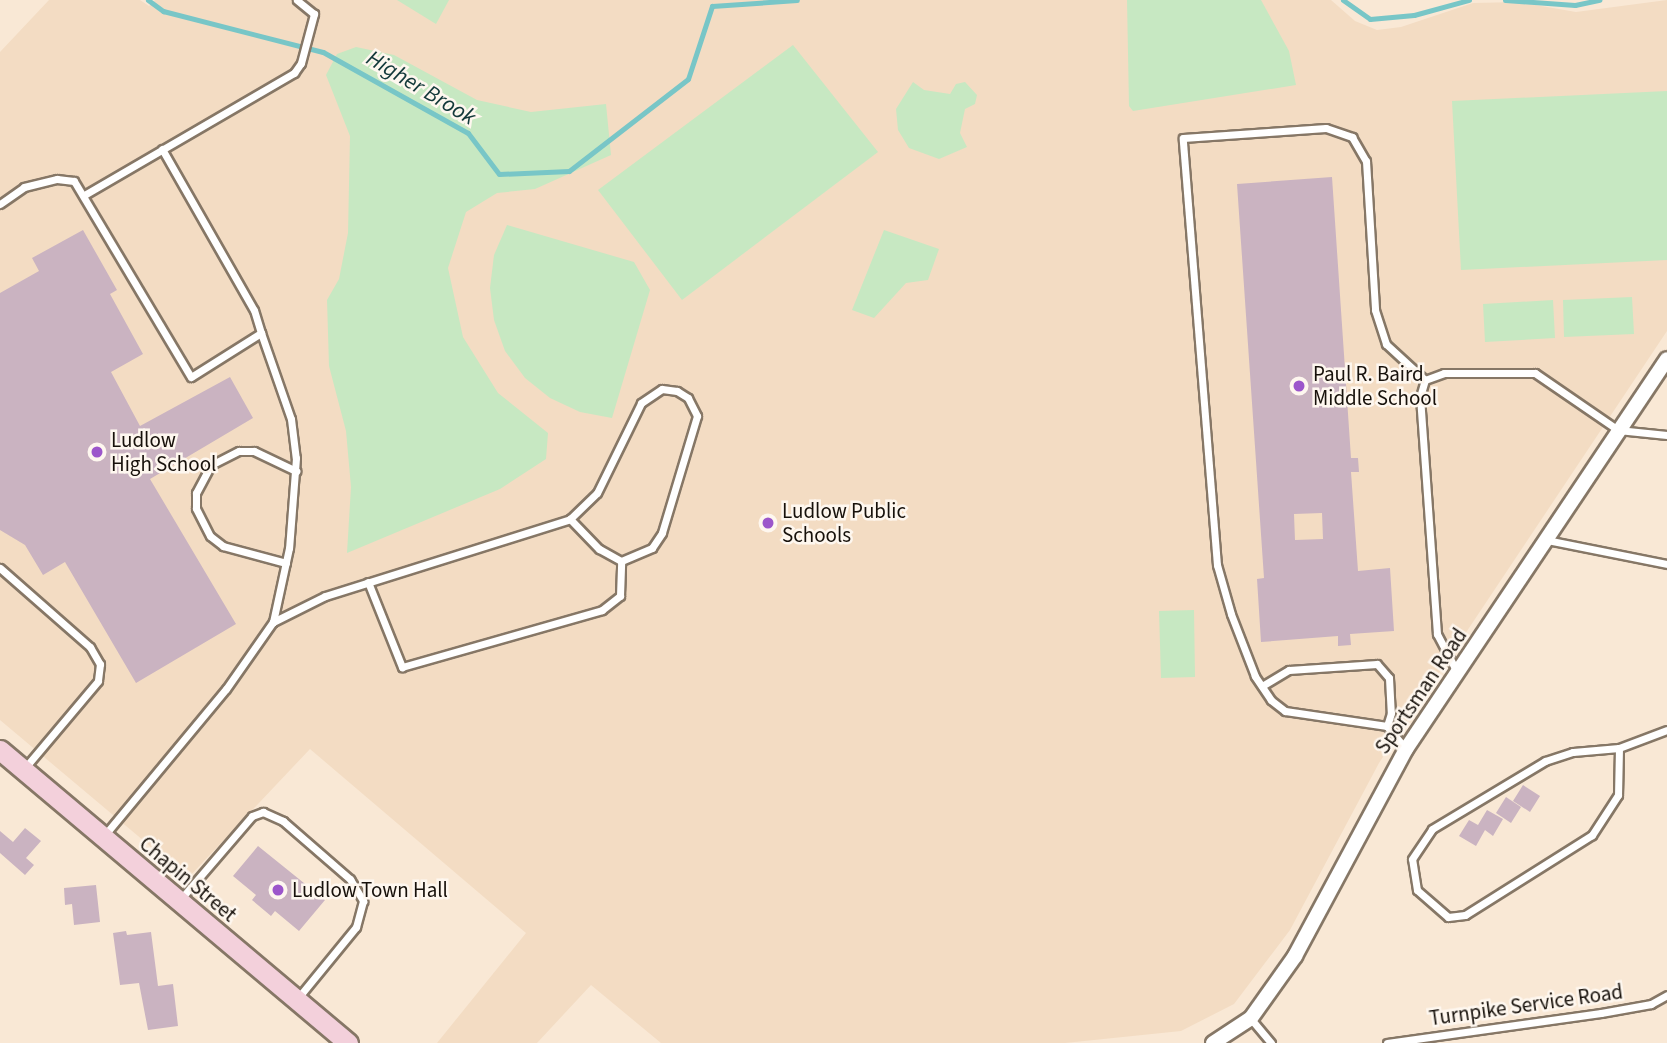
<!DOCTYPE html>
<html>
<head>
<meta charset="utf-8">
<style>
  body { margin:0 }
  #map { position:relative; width:1667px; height:1043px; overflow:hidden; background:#f9e8d5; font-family:"Source Sans 3",sans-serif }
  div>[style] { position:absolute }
  .built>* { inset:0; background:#f3dcc3 }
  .green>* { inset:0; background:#c7e8c2 }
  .stream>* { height:5px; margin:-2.5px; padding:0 2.5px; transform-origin:2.5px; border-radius:2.5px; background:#78c6c7 }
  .building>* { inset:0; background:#cab3c1 }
  .roads { filter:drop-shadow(2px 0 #867766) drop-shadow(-2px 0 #867766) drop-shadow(0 2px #867766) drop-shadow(0 -2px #867766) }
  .lane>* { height:7px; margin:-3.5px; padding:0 3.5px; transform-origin:3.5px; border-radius:3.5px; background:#fff }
  .street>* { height:14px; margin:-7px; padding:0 7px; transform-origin:7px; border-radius:7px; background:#fff }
  .secondary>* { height:19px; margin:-9.5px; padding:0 9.5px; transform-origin:9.5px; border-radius:9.5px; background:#f3d0db }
  .dots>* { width:19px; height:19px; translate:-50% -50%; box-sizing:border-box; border:4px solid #fef7ef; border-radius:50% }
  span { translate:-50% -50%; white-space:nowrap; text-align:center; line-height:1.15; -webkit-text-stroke:5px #fef7ef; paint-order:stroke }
  .poi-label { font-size:21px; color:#17110b }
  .left { translate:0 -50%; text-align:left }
  .street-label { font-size:21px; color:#17110b }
  .water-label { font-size:23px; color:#13393a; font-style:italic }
</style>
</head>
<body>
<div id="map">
  <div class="built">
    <i style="clip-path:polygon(49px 0,140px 0,149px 6px,155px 0,1331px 0,1355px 21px,1377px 30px,1401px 27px,1473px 3px,1519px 2px,1576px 12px,1667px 0,1667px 331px,1379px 763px,1290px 930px,1234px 1004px,1181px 1031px,1065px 1043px,661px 1043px,591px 985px,537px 1043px,437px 1043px,526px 933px,310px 749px,188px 878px,0 720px,0 52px)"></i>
  </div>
  <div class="green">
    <i style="clip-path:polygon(397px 0,449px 0,436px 24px)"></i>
    <i style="clip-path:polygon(1127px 0,1261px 0,1289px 51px,1296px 85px,1133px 111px,1129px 106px)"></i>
    <i style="clip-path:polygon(793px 45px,878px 152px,682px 300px,598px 190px)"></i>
    <i style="clip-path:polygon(356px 47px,394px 55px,477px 100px,531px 112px,606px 104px,611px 155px,535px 189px,497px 193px,466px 212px,448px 268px,463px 337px,498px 393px,548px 433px,546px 459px,500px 489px,347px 553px,351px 487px,346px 431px,329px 366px,327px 300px,339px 279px,348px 233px,350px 136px,326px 75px,337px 54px)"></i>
    <i style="clip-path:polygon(913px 82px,924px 90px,950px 94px,956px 84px,965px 82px,977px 95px,975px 104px,965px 109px,960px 133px,967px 147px,939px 159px,909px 148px,898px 130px,896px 109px)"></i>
    <i style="clip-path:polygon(1667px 91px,1667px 260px,1461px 270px,1452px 101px)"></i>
    <i style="clip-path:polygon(507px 225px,634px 262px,650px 290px,612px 418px,580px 412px,550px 398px,525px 378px,505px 351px,494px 320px,490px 288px,494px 255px)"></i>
    <i style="clip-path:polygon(884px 230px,939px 249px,928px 280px,906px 283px,874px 318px,852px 310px)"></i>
    <i style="clip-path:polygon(1632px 297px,1634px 334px,1564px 337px,1563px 300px)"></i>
    <i style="clip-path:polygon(1553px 300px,1555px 338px,1485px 342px,1483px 304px)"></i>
    <i style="clip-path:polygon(1194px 610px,1195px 677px,1161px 678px,1159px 611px)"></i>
  </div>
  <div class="stream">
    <i style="left:148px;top:0;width:19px;rotate:36deg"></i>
    <i style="left:163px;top:11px;width:165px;rotate:14.4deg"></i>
    <i style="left:323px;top:52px;width:166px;rotate:29.2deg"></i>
    <i style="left:468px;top:133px;width:51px;rotate:52.9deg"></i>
    <i style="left:499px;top:174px;width:70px;rotate:-2.5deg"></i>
    <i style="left:569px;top:171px;width:150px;rotate:-37.7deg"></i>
    <i style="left:688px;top:79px;width:77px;rotate:-71.8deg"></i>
    <i style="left:712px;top:6px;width:85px;rotate:-4deg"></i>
    <i style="left:1343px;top:0;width:33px;rotate:35deg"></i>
    <i style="left:1370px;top:19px;width:44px;rotate:-5.2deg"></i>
    <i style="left:1414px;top:15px;width:57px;rotate:-15.3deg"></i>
    <i style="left:1505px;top:0;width:70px;rotate:4.1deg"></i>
    <i style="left:1575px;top:5px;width:25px;rotate:-12deg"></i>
  </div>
  <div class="building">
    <i style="clip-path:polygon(evenodd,1332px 177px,1351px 458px,1358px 458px,1359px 472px,1351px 472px,1358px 571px,1390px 568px,1394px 631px,1350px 634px,1351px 645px,1338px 646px,1338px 636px,1261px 642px,1257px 579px,1264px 578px,1237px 184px,1332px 177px,1322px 513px,1323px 539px,1295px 540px,1294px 514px,1322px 513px)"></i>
    <i style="clip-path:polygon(83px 230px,117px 290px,110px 294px,143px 354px,111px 372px,140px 426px,230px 377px,253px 418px,150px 479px,236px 624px,136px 683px,65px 562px,43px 575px,25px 545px,0 530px,0 293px,39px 271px,32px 258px)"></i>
    <i style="clip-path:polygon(1523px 785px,1540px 796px,1530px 812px,1513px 801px)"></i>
    <i style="clip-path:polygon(1506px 797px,1521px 807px,1511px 823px,1496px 813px)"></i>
    <i style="clip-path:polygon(1487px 810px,1503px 819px,1493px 836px,1485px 830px,1476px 846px,1459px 836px,1469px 820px,1478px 825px)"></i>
    <i style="clip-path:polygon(25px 828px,41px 841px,26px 858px,34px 865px,25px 875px,0 853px,0 831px,13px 842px)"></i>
    <i style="clip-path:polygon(258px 846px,325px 900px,299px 931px,275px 911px,271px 916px,252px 900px,256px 895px,233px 876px)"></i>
    <i style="clip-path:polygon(96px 885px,100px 922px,74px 925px,72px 904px,65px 905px,64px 888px)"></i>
    <i style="clip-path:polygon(126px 931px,127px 935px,151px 932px,158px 986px,173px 984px,178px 1026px,148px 1030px,139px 983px,120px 985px,113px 933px)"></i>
  </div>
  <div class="roads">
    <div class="lane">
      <i style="left:162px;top:149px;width:185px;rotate:60.3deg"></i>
      <i style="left:254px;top:310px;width:24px;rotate:73deg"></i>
      <i style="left:86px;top:194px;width:241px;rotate:-30.2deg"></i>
      <i style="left:294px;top:73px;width:12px;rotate:-55deg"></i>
      <i style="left:301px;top:63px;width:51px;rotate:-75.1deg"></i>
      <i style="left:314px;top:14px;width:22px;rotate:-141deg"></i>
      <i style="left:0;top:204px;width:29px;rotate:-35deg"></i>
      <i style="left:24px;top:187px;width:34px;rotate:-14deg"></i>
      <i style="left:57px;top:179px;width:17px;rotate:7deg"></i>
      <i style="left:74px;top:181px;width:228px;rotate:59.2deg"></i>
      <i style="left:191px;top:377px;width:83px;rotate:-32.2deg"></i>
      <i style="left:261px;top:333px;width:91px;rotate:70.8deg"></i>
      <i style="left:291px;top:419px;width:39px;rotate:83deg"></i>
      <i style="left:296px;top:458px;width:90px;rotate:94.4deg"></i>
      <i style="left:289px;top:548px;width:76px;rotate:102.2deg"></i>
      <i style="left:1547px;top:540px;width:122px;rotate:11.3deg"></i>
      <i style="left:286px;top:563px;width:65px;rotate:-164.9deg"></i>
      <i style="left:223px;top:546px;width:16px;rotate:-142deg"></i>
      <i style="left:210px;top:536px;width:31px;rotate:-117deg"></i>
      <i style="left:196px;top:508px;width:15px;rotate:-90deg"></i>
      <i style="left:196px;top:493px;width:32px;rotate:-62deg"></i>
      <i style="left:211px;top:465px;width:31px;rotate:-27deg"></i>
      <i style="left:239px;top:451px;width:15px"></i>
      <i style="left:254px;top:451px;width:47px;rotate:25.5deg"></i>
      <i style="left:0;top:568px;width:120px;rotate:41.3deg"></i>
      <i style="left:90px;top:647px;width:20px;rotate:60deg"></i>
      <i style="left:100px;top:664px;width:17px;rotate:97deg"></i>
      <i style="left:98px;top:681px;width:115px;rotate:130.1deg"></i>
      <i style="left:368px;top:582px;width:92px;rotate:68.2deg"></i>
      <i style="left:402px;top:667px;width:208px;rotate:-15.9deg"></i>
      <i style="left:602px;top:610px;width:23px;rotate:-38deg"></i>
      <i style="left:620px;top:596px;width:35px;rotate:-88deg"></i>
      <i style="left:621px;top:561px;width:25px;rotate:-151deg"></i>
      <i style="left:599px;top:549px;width:42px;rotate:-134deg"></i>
      <i style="left:570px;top:519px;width:37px;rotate:-44deg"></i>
      <i style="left:597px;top:493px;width:100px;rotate:-63.9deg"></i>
      <i style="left:641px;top:403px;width:25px;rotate:-34deg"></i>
      <i style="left:662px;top:389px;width:15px;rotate:8deg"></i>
      <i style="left:677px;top:391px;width:13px;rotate:32deg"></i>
      <i style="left:688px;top:398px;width:20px;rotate:63deg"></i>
      <i style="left:697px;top:416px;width:122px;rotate:106.7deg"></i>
      <i style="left:662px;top:533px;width:18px;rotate:124deg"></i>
      <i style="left:652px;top:548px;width:34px;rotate:157deg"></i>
      <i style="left:1457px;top:672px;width:43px;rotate:-117.8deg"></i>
      <i style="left:1437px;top:634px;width:238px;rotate:-94.1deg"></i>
      <i style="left:1420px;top:397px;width:18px;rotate:-74deg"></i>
      <i style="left:1425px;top:380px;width:20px;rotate:-20deg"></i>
      <i style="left:1444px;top:373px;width:91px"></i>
      <i style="left:1535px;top:373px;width:101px;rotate:34.5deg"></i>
      <i style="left:1618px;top:430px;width:49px;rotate:5.8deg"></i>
      <i style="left:1262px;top:686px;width:31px;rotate:-31deg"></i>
      <i style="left:1289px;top:670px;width:88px;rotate:-3.9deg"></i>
      <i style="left:1377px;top:664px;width:18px;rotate:49deg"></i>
      <i style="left:1389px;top:678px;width:35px;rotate:87deg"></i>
      <i style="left:1391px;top:713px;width:14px;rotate:107deg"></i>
      <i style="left:1619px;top:748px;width:47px;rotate:91.2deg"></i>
      <i style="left:1618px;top:795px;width:48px;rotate:123deg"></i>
      <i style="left:1592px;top:835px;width:150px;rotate:147.8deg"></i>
      <i style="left:1465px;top:915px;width:17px;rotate:173deg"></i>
      <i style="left:1448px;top:917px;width:41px;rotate:-138.9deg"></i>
      <i style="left:1417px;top:890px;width:31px;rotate:-99deg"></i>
      <i style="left:1412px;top:859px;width:36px;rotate:-56deg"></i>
      <i style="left:1432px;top:829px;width:132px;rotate:-31deg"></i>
      <i style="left:1545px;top:761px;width:29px;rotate:-18deg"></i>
      <i style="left:1573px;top:752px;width:46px;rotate:-5deg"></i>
      <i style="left:1619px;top:748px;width:51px;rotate:-20.6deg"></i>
      <i style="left:1406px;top:749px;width:30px;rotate:-130deg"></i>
      <i style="left:1387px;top:726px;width:103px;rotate:-171.6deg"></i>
      <i style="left:1285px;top:711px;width:18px;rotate:-142deg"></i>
      <i style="left:1271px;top:700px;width:29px;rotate:-124deg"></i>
      <i style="left:1255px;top:676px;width:66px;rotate:-111.2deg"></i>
      <i style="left:1231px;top:614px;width:51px;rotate:-105.9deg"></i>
      <i style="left:1217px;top:565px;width:428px;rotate:-94.6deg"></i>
      <i style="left:1183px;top:138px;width:143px;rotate:-4deg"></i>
      <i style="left:1326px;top:128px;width:28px;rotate:19deg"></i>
      <i style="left:1352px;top:137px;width:28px;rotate:60deg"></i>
      <i style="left:1366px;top:161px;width:149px;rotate:86.5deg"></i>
      <i style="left:1375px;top:310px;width:36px;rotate:72deg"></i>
      <i style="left:1386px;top:344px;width:53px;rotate:42.7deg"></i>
      <i style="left:103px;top:837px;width:192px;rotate:-50.3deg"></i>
      <i style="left:226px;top:689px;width:82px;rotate:-55deg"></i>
      <i style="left:273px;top:622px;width:58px;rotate:-26.6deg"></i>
      <i style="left:325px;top:596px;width:257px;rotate:-17.4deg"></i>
      <i style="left:179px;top:901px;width:112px;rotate:-49.3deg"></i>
      <i style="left:252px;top:816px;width:12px;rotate:-20deg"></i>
      <i style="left:263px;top:812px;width:22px;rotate:24deg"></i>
      <i style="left:283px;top:821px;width:89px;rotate:40.9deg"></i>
      <i style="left:350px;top:879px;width:26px;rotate:59deg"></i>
      <i style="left:363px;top:901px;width:27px;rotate:105deg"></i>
      <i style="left:356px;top:927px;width:93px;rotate:129.3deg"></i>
      <i style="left:1251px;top:1019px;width:31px;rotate:50deg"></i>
      <i style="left:1387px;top:1043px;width:216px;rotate:-8deg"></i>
      <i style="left:1601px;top:1013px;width:51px;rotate:-10.2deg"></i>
      <i style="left:1651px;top:1004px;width:18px;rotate:-29deg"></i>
    </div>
    <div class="street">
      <i style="left:1213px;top:1043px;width:45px;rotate:-33.3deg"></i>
      <i style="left:1251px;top:1018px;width:76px;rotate:-54.6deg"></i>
      <i style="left:1295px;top:956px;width:235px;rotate:-61.8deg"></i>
      <i style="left:1406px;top:749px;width:469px;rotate:-56.2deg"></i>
    </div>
    <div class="secondary">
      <i style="left:0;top:750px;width:455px;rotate:40.1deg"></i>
    </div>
  </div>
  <div class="dots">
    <i style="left:1299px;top:386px;background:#9c56cb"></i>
    <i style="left:97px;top:452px;background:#9c56cb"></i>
    <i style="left:768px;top:523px;background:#9c56cb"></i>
    <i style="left:278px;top:890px;background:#9c56cb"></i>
  </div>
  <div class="poi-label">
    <span class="left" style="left:1313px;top:386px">Paul R. Baird<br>Middle School</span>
    <span class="left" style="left:111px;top:452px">Ludlow<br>High School</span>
    <span class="left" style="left:782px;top:523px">Ludlow Public<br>Schools</span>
    <span class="left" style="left:292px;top:890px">Ludlow Town Hall</span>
  </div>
  <div class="street-label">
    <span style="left:1421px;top:691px;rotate:-56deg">Sportsman Road</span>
    <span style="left:188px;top:879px;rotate:40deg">Chapin Street</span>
    <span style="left:1526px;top:1005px;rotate:-8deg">Turnpike Service Road</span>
  </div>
  <div class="water-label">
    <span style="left:421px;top:88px;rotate:31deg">Higher Brook</span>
  </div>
</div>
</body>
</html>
